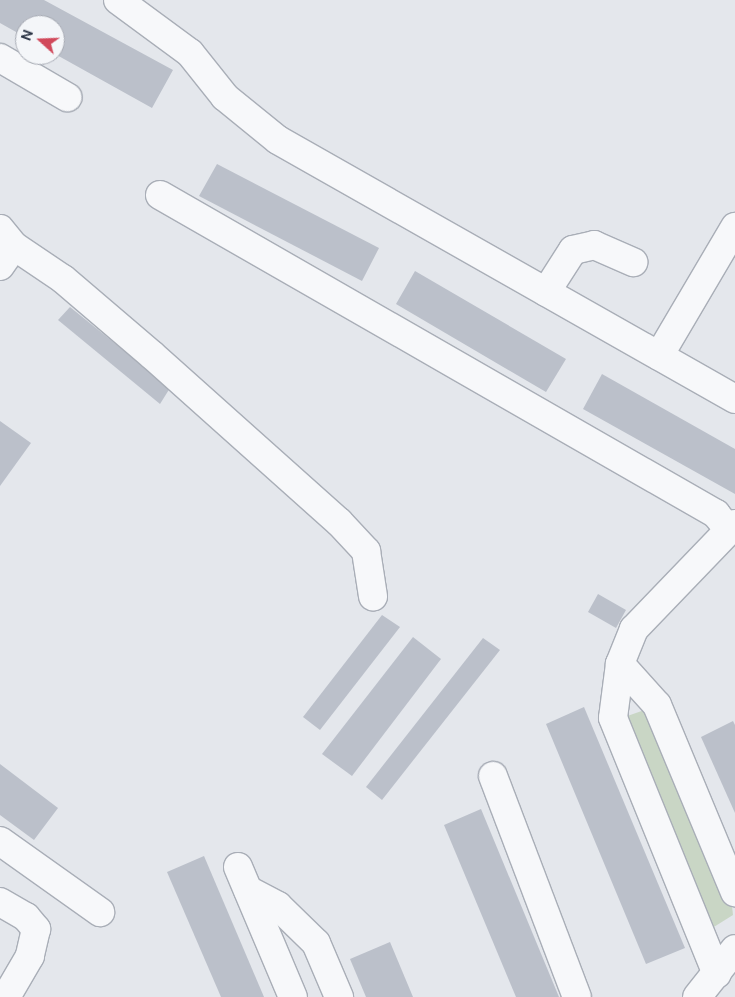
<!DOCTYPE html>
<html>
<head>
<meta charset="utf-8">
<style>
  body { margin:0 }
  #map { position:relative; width:735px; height:997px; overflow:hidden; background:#e4e7ec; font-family:"DM Sans",sans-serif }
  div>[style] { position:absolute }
  .green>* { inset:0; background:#c9d6c5 }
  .building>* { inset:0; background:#bbc0ca }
  .roads { filter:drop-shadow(1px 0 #a9aeb7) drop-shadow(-1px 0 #a9aeb7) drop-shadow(0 1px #a9aeb7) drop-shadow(0 -1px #a9aeb7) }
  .minor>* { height:28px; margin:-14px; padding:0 14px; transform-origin:14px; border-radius:14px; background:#f7f8fa }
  span { translate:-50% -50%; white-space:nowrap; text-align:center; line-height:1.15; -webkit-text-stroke:5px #f4f6f9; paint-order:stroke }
  .north { position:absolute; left:15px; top:15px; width:50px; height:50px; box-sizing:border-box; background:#f4f6f9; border:1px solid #a4a8b1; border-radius:50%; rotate:290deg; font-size:14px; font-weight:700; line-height:20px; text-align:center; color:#2b3445 }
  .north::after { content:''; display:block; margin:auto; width:18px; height:22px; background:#d1495b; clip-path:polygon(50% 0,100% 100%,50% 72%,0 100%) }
</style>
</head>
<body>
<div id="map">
  <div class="green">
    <i style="clip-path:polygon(650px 708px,731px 897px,733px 915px,709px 930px,619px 719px)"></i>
  </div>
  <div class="building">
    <i style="clip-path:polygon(0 0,44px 0,173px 70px,152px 108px,55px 54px,55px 25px,25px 25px,25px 37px,0 23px)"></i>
    <i style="clip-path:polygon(217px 164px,379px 248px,362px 281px,199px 196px)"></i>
    <i style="clip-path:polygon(415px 271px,566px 359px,546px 392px,396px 304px)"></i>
    <i style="clip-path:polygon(70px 307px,170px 388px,160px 404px,58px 320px)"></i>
    <i style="clip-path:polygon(602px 374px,735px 449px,735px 494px,583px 409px)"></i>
    <i style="clip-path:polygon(0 421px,31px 443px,0 486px)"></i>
    <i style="clip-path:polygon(598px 594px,626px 610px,616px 628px,588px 612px)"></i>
    <i style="clip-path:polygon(382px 615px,400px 627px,320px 730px,303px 717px)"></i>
    <i style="clip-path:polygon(413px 637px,441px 659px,352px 776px,322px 754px)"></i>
    <i style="clip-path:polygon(483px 638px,500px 650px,382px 800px,366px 787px)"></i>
    <i style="clip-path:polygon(584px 707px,685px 948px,646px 964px,546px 724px)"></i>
    <i style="clip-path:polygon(733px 721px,735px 725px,735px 813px,701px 737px)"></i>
    <i style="clip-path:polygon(0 764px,58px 808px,34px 840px,0 815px)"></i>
    <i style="clip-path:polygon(481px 809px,559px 997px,516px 997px,444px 825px)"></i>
    <i style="clip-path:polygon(204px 856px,264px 997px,221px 997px,167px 872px)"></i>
    <i style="clip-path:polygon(390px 942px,413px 997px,366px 997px,350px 959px)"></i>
  </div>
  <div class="roads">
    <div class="minor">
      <i style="left:118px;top:0;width:89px;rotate:36.4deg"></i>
      <i style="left:190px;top:53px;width:56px;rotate:51.5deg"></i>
      <i style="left:225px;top:97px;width:68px;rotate:39.1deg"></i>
      <i style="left:278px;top:140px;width:525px;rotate:29.54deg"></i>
      <i style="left:0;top:58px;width:78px;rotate:30.2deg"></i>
      <i style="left:160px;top:195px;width:641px;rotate:29.84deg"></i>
      <i style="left:716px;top:514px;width:21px;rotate:51deg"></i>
      <i style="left:0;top:229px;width:22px;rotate:51deg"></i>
      <i style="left:14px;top:246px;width:59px;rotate:34deg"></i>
      <i style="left:63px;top:279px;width:117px;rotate:40.5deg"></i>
      <i style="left:152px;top:355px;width:251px;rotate:41.8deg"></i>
      <i style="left:339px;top:522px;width:40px;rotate:47deg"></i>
      <i style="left:366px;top:551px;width:46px;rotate:81.2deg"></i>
      <i style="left:0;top:266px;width:24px;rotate:-55deg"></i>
      <i style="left:546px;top:292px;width:50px;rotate:-57.3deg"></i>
      <i style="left:573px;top:250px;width:22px;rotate:-13deg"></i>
      <i style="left:594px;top:245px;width:43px;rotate:23.6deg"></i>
      <i style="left:659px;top:356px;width:150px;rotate:-59.5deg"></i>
      <i style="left:735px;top:524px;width:146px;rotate:133.9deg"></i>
      <i style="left:634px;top:629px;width:38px;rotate:112deg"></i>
      <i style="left:620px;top:664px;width:55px;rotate:47.9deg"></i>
      <i style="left:657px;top:705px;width:203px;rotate:67.4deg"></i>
      <i style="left:620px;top:664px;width:54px;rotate:97.4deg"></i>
      <i style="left:613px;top:718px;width:276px;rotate:67.9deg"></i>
      <i style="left:493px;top:776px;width:236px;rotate:69.2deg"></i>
      <i style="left:0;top:841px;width:123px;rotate:35.4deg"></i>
      <i style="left:238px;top:867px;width:141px;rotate:67.1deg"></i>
      <i style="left:248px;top:890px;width:34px;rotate:28deg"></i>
      <i style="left:278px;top:906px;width:53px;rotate:44.2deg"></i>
      <i style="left:316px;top:943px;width:59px;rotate:66.9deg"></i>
      <i style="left:0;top:902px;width:30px;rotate:30deg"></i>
      <i style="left:26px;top:917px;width:16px;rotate:50deg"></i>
      <i style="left:36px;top:929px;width:28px;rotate:103deg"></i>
      <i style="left:30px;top:956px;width:48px;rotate:120.3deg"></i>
      <i style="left:697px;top:997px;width:61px;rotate:-51.6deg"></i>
    </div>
  </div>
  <div class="north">N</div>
</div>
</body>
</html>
